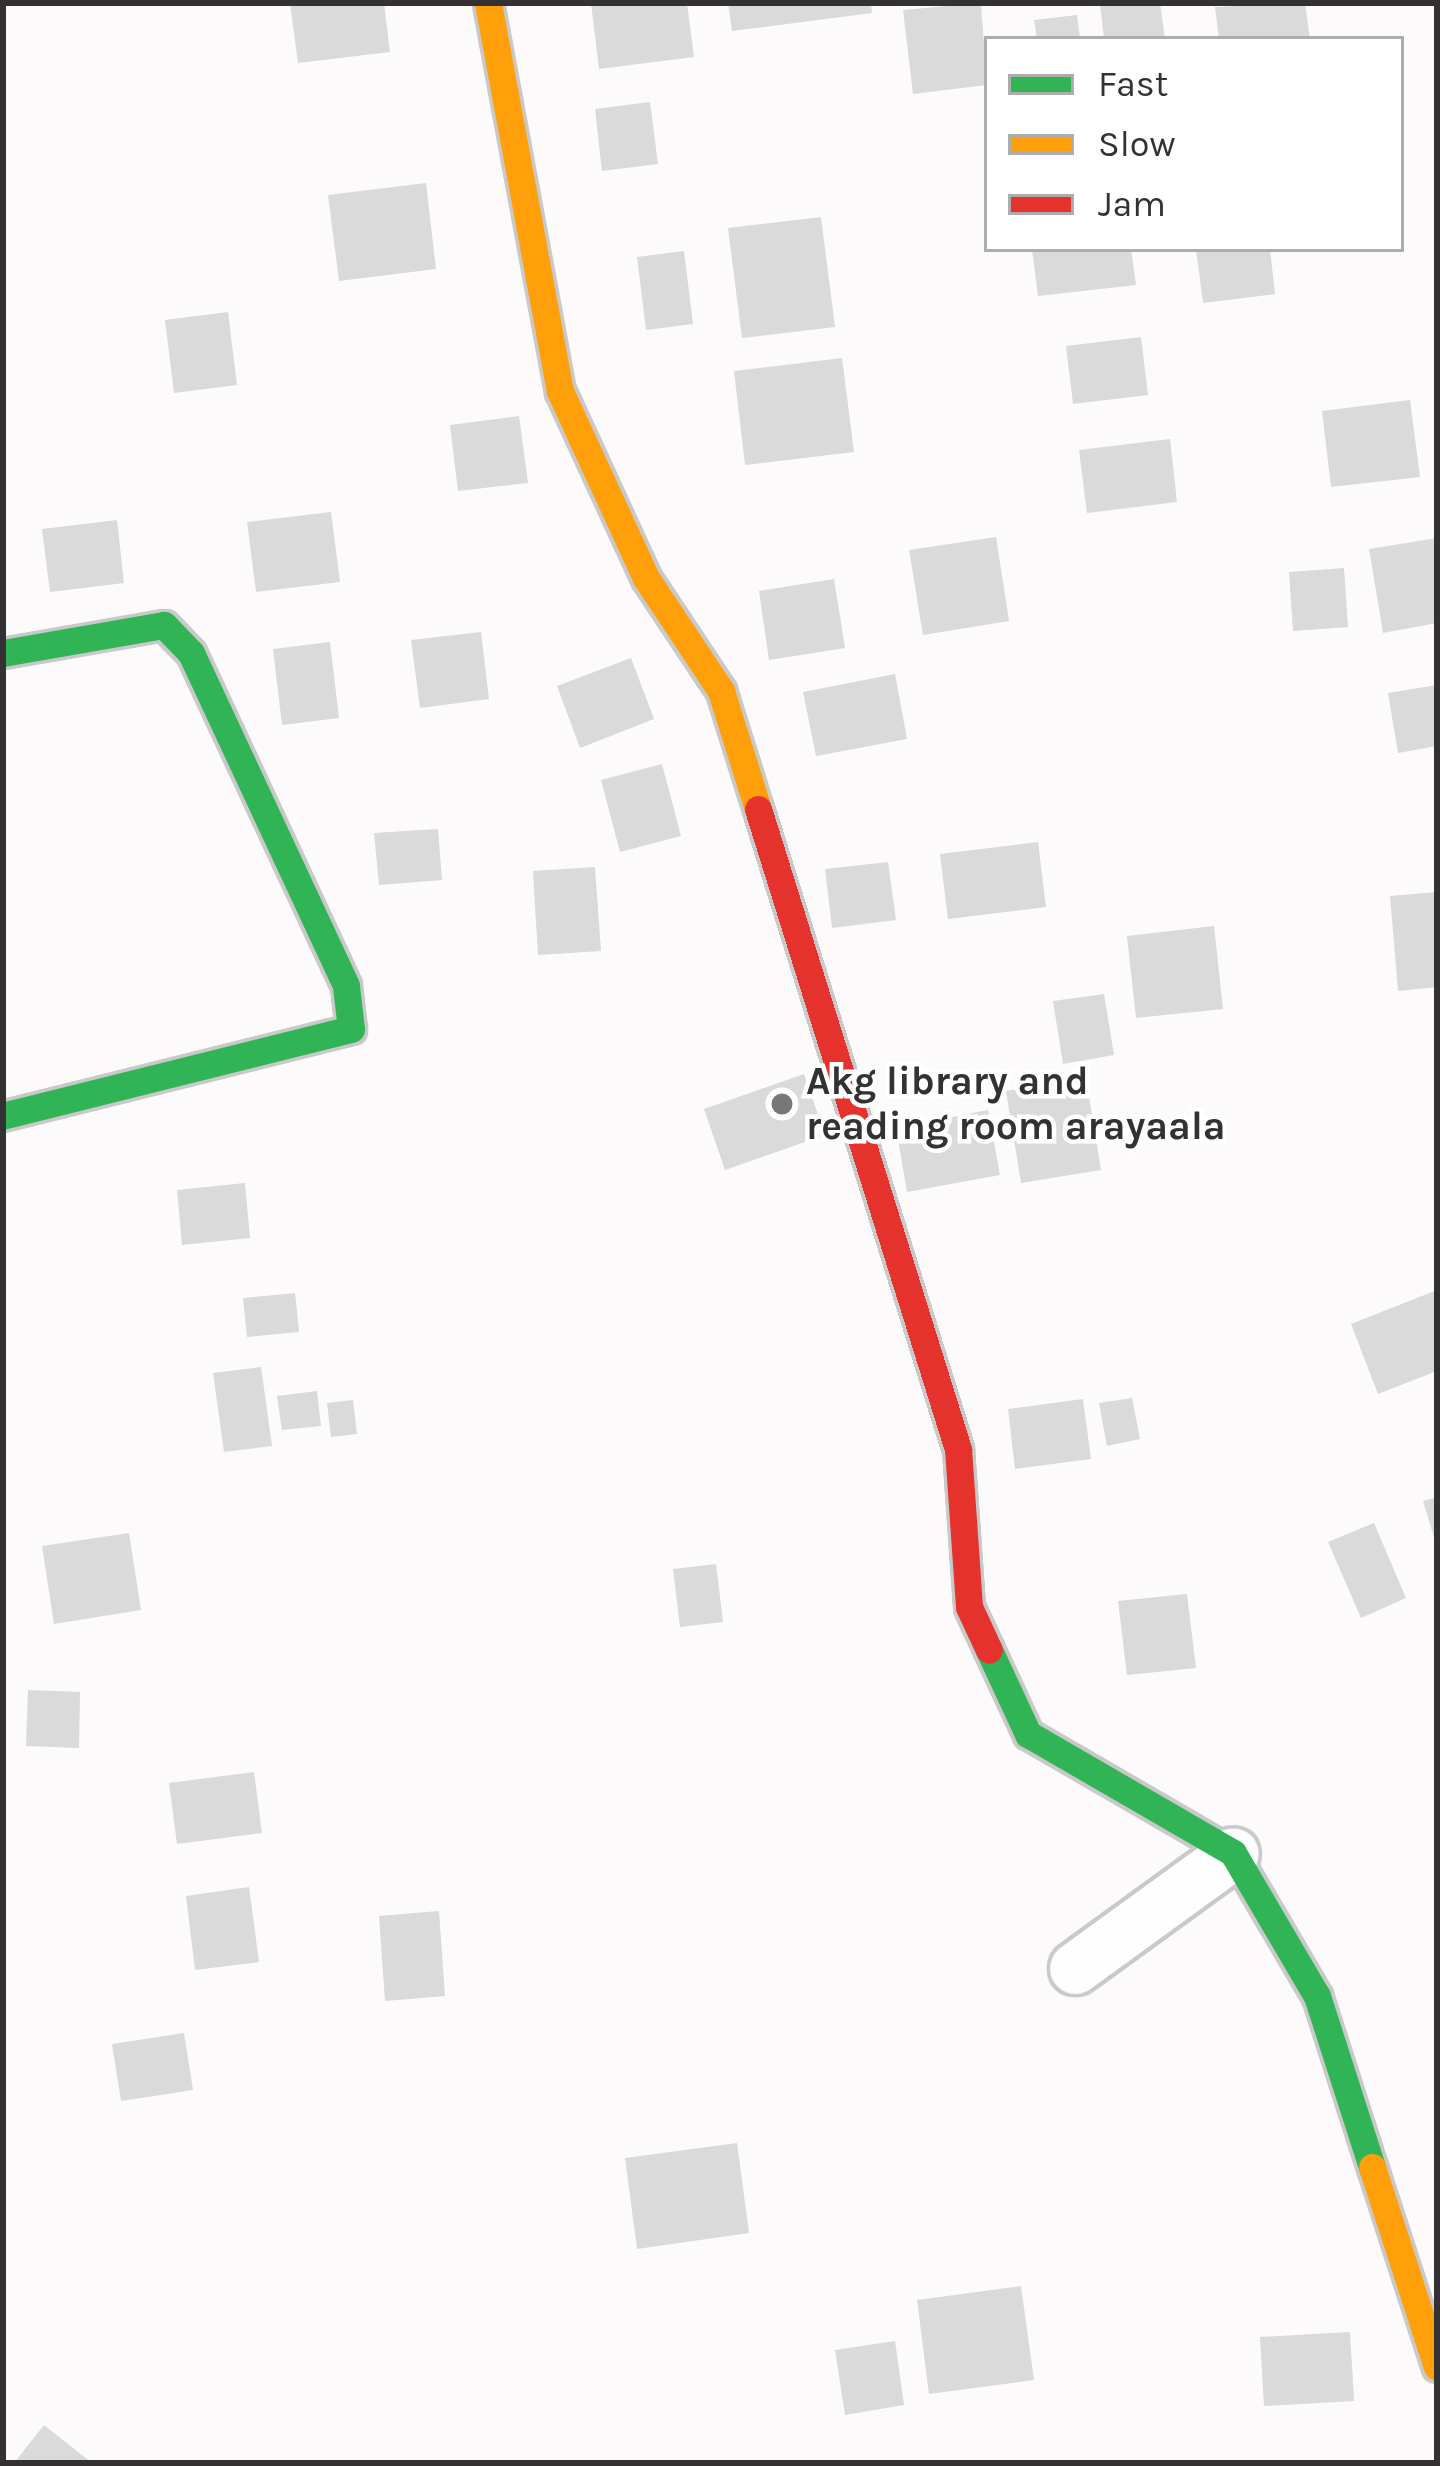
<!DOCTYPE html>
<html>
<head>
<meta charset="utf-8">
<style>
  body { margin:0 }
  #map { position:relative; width:1440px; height:2466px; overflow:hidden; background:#fcfafa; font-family:Karla,sans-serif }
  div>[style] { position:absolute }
  .building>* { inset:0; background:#dadada }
  .roads { filter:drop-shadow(3px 0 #cac9c9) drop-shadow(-3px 0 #cac9c9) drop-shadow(0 3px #cac9c9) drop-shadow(0 -3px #cac9c9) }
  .street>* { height:51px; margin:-25.5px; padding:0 25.5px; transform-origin:25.5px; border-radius:25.5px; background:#fffefe }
  .fast>* { height:27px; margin:-13.5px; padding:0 13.5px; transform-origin:13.5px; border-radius:13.5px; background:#30b455 }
  .slow>* { height:27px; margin:-13.5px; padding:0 13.5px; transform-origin:13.5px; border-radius:13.5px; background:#ff9f0a }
  .jam>* { height:27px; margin:-13.5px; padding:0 13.5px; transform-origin:13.5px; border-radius:13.5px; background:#e5322d }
  .dots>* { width:33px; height:33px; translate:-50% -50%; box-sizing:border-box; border:6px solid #fff; border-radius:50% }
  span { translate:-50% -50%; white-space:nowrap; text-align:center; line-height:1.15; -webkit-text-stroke:9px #fff; paint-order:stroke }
  .poi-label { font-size:39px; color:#333131; font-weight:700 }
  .left { translate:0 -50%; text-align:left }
  .frame { position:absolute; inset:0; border:6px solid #333131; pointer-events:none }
  .legend { position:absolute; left:984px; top:36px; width:420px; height:216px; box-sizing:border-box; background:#fff; border:3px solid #adadad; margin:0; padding:15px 21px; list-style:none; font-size:36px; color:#333131 }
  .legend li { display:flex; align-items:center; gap:24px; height:60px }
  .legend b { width:60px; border:3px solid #adadad }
</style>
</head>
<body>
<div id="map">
  <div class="building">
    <i style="clip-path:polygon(290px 3px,384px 3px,390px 52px,298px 63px)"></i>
    <i style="clip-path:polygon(591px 3px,687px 3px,694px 57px,599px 69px)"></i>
    <i style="clip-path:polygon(728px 3px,871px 3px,872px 13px,732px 31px)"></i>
    <i style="clip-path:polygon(981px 3px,987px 85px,913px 94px,903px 10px)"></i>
    <i style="clip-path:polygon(1100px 3px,1160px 3px,1165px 39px,1104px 39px)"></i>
    <i style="clip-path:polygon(1305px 3px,1310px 39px,1219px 39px,1215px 7px)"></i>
    <i style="clip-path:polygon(1077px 15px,1080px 39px,1037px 39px,1034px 20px)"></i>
    <i style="clip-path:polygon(650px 102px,658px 164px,602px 171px,595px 109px)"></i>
    <i style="clip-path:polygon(426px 183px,436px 269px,339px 281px,328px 195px)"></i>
    <i style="clip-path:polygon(821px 217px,835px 327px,742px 338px,728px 228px)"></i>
    <i style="clip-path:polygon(1032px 249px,1131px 249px,1136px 285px,1038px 296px)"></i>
    <i style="clip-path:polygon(1196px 249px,1270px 249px,1275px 294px,1203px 303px)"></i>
    <i style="clip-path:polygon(684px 251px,693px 324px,646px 330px,637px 257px)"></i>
    <i style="clip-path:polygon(228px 312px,237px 385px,174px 393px,165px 320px)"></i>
    <i style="clip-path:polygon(1141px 337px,1148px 395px,1073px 404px,1066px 346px)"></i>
    <i style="clip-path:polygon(842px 358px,854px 452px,745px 465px,734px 371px)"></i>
    <i style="clip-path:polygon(1410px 400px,1420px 477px,1331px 487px,1322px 411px)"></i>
    <i style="clip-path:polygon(519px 416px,528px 483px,458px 491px,450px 425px)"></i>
    <i style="clip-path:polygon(1170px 439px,1177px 502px,1087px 513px,1079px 450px)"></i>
    <i style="clip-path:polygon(331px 512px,340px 582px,256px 592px,247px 522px)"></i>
    <i style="clip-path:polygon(117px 520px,124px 583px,50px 592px,42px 529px)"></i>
    <i style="clip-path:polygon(996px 537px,1009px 621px,923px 635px,909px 550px)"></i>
    <i style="clip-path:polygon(1437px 538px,1437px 623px,1383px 633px,1369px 549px)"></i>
    <i style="clip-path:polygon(1344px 568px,1348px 627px,1293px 631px,1289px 572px)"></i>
    <i style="clip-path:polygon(834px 579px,845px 648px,769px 660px,759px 591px)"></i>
    <i style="clip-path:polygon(481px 632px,489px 699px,420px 708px,411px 640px)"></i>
    <i style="clip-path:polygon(330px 642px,339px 718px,282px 725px,273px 649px)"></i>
    <i style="clip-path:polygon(631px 658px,654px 719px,580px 748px,557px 686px)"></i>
    <i style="clip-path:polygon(895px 674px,907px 739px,816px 756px,803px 692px)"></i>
    <i style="clip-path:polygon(1437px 685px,1437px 746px,1398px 753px,1388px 693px)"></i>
    <i style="clip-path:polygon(662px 764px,681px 836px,620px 852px,601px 780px)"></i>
    <i style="clip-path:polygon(438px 829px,442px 880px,379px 885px,374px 833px)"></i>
    <i style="clip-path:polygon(1038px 842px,1046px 907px,948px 919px,940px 854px)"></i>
    <i style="clip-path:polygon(888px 862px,896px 920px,832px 928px,825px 869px)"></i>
    <i style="clip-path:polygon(595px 867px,601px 951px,538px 955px,533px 871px)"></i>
    <i style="clip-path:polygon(1437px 892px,1437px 987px,1398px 991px,1390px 896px)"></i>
    <i style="clip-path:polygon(1214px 926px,1223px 1009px,1136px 1018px,1127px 936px)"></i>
    <i style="clip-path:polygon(1104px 994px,1114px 1055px,1063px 1064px,1053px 1001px)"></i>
    <i style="clip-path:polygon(804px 1074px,825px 1135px,725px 1170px,704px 1109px)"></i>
    <i style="clip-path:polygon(1086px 1078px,1101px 1170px,1021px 1183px,1006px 1091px)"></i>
    <i style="clip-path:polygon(988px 1110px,1000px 1175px,907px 1192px,896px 1128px)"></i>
    <i style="clip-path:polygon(245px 1183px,250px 1238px,182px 1245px,177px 1190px)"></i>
    <i style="clip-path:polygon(1437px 1290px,1437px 1371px,1378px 1394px,1351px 1324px)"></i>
    <i style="clip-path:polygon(295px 1293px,299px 1332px,247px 1337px,243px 1298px)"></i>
    <i style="clip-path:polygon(261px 1367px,272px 1446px,224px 1452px,213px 1373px)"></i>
    <i style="clip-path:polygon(317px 1391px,321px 1426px,282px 1430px,277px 1396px)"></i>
    <i style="clip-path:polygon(1132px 1398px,1140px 1439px,1107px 1446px,1099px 1403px)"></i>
    <i style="clip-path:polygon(1083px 1399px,1091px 1459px,1015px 1469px,1008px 1409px)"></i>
    <i style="clip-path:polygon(353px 1400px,357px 1434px,331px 1437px,327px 1403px)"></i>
    <i style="clip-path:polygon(1437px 1497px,1437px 1544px,1436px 1544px,1423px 1501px)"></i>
    <i style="clip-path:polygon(1374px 1523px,1406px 1598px,1361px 1618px,1328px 1542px)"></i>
    <i style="clip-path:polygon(129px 1533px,141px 1610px,54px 1624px,42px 1546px)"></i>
    <i style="clip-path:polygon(716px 1564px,723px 1622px,680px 1627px,673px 1569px)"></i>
    <i style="clip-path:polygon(1187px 1594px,1196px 1668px,1127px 1675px,1118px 1601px)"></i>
    <i style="clip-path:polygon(28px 1690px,80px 1692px,79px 1748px,26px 1746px)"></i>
    <i style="clip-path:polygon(254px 1772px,262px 1833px,177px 1844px,169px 1783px)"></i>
    <i style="clip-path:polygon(249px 1887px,259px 1962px,195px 1970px,186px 1896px)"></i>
    <i style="clip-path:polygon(439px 1911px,445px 1996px,385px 2001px,379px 1916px)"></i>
    <i style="clip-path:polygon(184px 2033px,193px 2090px,121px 2101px,112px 2044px)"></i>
    <i style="clip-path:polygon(737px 2143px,749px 2233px,637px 2249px,625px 2158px)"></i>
    <i style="clip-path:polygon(1021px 2286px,1034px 2380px,929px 2394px,917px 2300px)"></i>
    <i style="clip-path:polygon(1350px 2332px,1354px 2401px,1264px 2406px,1260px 2337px)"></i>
    <i style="clip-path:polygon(895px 2341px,904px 2405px,845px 2415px,835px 2350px)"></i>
    <i style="clip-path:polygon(44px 2425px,92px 2463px,14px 2463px)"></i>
  </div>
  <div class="roads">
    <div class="street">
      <i style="left:1075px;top:1968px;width:195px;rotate:-36deg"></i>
    </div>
    <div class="fast">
      <i style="left:3px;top:653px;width:163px;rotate:-9.9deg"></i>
      <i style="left:164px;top:625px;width:39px;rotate:46deg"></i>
      <i style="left:191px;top:653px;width:367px;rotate:65deg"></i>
      <i style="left:346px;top:986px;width:43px;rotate:83.4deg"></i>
      <i style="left:351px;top:1029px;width:359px;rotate:166deg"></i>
      <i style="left:989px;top:1650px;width:93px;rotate:65.1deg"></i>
      <i style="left:1028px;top:1734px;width:237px;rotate:30.1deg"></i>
      <i style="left:1233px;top:1853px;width:166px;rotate:59.6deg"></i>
      <i style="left:1317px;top:1996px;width:180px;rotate:72.2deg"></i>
    </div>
    <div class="slow">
      <i style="left:488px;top:3px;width:395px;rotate:79.5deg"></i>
      <i style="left:560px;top:391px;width:206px;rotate:65.3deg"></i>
      <i style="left:646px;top:578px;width:136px;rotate:56.4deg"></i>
      <i style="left:721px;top:691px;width:124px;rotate:72.6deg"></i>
      <i style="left:1372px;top:2167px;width:210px;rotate:72deg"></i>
    </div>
    <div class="jam">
      <i style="left:758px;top:809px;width:671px;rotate:72.65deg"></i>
      <i style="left:958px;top:1449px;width:158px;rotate:86deg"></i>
      <i style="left:969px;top:1607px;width:47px;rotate:65.1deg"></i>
    </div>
  </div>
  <div class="dots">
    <i style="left:782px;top:1104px;background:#797777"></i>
  </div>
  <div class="poi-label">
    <span class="left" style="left:806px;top:1104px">Akg library and<br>reading room arayaala</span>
  </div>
  <div class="frame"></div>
  <ul class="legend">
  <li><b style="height:15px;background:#30b455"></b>Fast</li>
  <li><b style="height:15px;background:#ff9f0a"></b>Slow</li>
  <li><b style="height:15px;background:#e5322d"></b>Jam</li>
  </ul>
</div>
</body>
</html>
